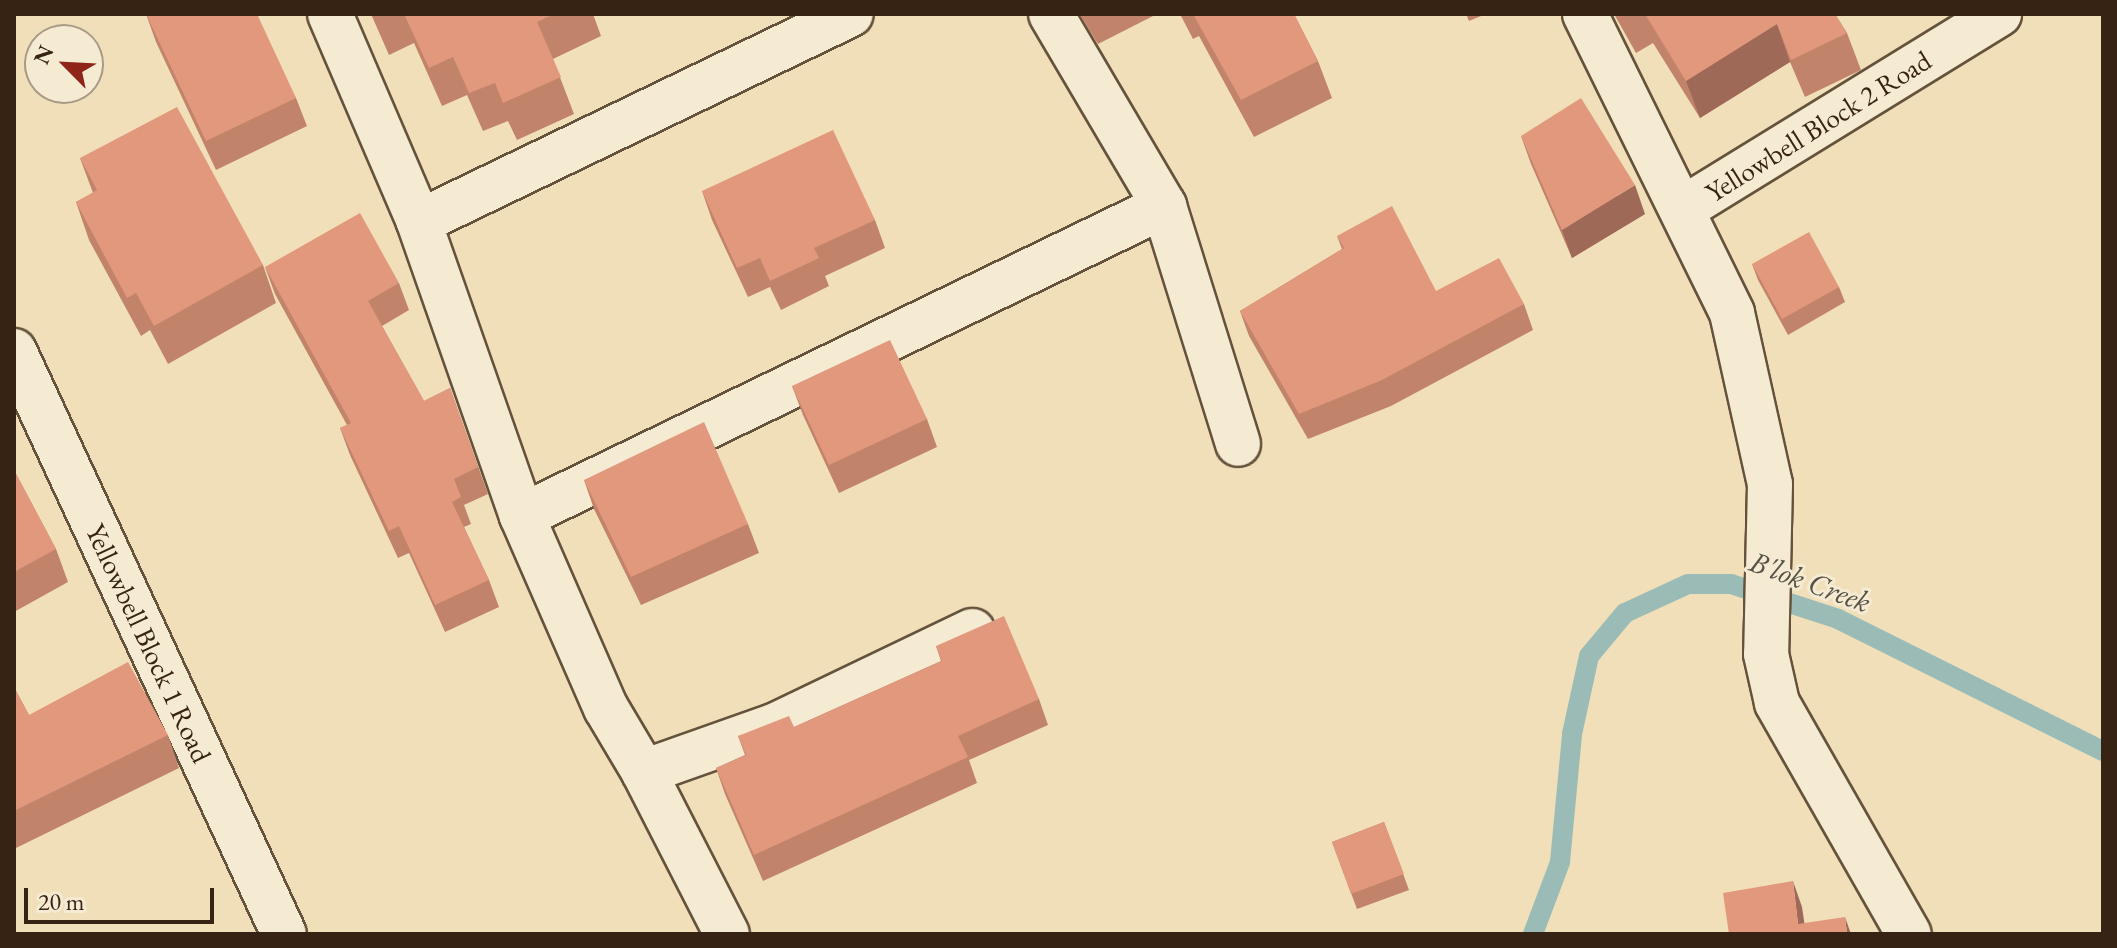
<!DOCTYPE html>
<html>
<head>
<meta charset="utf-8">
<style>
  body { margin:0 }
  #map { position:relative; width:2117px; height:948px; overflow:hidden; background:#f0dfb9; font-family:"EB Garamond",serif }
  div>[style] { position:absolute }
  .stream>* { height:20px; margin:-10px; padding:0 10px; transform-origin:10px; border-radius:10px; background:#9bbcb6 }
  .roads { filter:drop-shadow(2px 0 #65523c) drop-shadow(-2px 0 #65523c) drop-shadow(0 2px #65523c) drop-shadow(0 -2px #65523c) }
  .minor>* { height:44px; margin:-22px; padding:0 22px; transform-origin:22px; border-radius:22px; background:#f5ead2 }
  .wall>* { inset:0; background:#c2836b }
  .shaded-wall>* { inset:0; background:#9e6a57 }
  .building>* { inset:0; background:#e2987c }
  span { translate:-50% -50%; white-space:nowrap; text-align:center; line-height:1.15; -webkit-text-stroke:6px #f5ead2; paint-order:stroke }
  .street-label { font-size:28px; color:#372313 }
  .water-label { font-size:30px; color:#555144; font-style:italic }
  .frame { position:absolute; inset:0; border:16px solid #372313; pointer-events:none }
  .north { position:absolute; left:24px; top:24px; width:80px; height:80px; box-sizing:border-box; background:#f5ead2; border:2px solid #a99a86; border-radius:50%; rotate:294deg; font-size:22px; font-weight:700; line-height:32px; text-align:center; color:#372313 }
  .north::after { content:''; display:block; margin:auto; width:28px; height:36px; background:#8f2418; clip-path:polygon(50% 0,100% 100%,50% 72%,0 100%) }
  .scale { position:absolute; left:24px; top:888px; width:190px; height:36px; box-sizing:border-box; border:4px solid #372313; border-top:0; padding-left:10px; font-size:24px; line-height:28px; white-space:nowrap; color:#372313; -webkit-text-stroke:6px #f5ead2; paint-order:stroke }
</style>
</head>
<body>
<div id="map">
  <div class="stream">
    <i style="left:1533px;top:934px;width:77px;rotate:-69.4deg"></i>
    <i style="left:1560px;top:862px;width:129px;rotate:-84.6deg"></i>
    <i style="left:1572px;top:734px;width:80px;rotate:-77.7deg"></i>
    <i style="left:1589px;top:656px;width:56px;rotate:-50.1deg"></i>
    <i style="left:1625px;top:613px;width:69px;rotate:-24.7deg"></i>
    <i style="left:1688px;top:584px;width:43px"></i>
    <i style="left:1731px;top:584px;width:113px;rotate:18.1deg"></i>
    <i style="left:1838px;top:619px;width:296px;rotate:26.5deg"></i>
  </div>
  <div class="roads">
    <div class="minor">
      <i style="left:330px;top:14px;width:226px;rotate:66.8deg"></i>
      <i style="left:419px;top:222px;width:312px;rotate:70.7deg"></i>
      <i style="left:522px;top:516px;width:210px;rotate:66.4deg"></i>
      <i style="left:606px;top:708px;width:74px;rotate:59.3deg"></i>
      <i style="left:644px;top:772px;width:138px;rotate:-19.5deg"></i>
      <i style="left:774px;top:726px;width:220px;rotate:-25.6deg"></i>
      <i style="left:1051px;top:14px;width:223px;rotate:59.5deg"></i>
      <i style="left:1164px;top:206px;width:249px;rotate:72.7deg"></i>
      <i style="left:1585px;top:14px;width:333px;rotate:63.8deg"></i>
      <i style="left:1732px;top:313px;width:175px;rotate:77.5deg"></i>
      <i style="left:1770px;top:484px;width:170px;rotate:91.3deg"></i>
      <i style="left:1766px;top:654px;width:50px;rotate:77.3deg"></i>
      <i style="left:1777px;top:703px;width:266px;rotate:60.3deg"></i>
      <i style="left:1684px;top:208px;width:370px;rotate:-31.6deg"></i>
      <i style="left:419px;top:222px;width:479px;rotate:-25.7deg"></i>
      <i style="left:14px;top:351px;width:642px;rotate:65.15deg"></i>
      <i style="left:522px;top:516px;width:713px;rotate:-25.77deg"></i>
      <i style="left:644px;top:772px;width:182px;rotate:62.9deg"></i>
    </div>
  </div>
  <div class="wall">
    <i style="clip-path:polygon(146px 14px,296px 98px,307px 126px,216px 170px,156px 42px)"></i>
    <i style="clip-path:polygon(371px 14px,593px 14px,601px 36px,553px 59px,574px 114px,517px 140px,508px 121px,483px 131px,467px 95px,442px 106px,414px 43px,389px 55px)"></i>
    <i style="clip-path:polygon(1079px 14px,1157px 14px,1098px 44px)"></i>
    <i style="clip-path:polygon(1180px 14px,1294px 14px,1318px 61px,1332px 98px,1254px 137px,1199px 36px,1193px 39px)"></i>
    <i style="clip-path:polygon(1466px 14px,1486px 14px,1469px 21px)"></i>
    <i style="clip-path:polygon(1614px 14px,1835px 14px,1847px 33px,1861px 70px,1805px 97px,1790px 62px,1700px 118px,1653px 43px,1636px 53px)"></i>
    <i style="clip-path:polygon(1521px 136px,1645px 214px,1572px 258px,1531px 164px)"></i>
    <i style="clip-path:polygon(80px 158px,263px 265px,276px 303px,168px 364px,150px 330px,141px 336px,89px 240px,76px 202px,93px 193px)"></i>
    <i style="clip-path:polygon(702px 191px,875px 220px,885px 248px,825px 276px,829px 286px,781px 310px,770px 287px,748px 297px,712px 220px)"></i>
    <i style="clip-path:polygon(1337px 236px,1436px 291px,1524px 304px,1533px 330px,1391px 406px,1308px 439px,1249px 336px,1240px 311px,1342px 249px)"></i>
    <i style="clip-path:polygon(1752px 264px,1839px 287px,1845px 302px,1788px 335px,1758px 280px)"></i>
    <i style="clip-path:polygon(265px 267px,399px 283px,409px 310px,382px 326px,424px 401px,450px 388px,488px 494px,464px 505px,471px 524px,464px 527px,489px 580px,499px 607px,445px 632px,409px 553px,398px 558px,350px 455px,340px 428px,347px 425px,275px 294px)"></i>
    <i style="clip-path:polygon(792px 386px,927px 419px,937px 447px,839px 493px,803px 415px)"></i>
    <i style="clip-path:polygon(14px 470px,56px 549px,68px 582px,14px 612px)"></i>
    <i style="clip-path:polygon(584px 480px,748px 524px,759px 553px,641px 605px,594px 509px)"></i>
    <i style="clip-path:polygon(936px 646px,1039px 699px,1048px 725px,969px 760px,977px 783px,763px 881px,725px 794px,716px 768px,745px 755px,738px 736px,794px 727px,941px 661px)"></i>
    <i style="clip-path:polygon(14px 687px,29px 715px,168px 735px,179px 768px,14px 849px)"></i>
    <i style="clip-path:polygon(1384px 822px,1409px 890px,1357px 909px,1332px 842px)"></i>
  </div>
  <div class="shaded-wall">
    <i style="clip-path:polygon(1777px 24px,1790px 62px,1700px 118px,1686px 81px)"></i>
    <i style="clip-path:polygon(1635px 185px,1645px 214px,1572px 258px,1562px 230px)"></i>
    <i style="clip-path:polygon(1793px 881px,1802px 907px,1806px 934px,1798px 924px)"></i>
    <i style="clip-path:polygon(1845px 917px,1851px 934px,1847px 934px)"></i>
  </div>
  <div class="building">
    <i style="clip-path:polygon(146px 14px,257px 14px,296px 98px,206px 141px)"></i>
    <i style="clip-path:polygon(404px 14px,554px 14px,537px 22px,561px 77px,503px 103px,495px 83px,469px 93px,453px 57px,429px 68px)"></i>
    <i style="clip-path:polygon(1193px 14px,1294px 14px,1318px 61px,1241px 100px)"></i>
    <i style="clip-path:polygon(1645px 14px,1835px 14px,1847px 33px,1791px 60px,1777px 24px,1686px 81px)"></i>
    <i style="clip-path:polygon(1581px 98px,1635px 185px,1562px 230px,1521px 136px)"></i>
    <i style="clip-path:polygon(177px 107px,263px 265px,154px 326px,136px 293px,127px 298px,76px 202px,97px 190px,80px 158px)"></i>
    <i style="clip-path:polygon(833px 130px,875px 220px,814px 248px,819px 258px,770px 281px,760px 258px,737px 268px,702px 191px)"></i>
    <i style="clip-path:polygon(1392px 206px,1436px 291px,1499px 258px,1524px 304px,1382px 380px,1299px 414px,1240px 311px,1344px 248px,1337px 236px)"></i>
    <i style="clip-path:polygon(360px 213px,399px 283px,368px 301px,424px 401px,450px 388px,478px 467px,454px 479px,461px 497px,452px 502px,489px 580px,435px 605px,399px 526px,389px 531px,340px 428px,351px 423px,265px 267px)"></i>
    <i style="clip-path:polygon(1809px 232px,1839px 287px,1782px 319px,1752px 264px)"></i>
    <i style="clip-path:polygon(890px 340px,927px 419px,829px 465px,792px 386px)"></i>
    <i style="clip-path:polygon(704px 422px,748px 524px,631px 577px,584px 480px)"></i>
    <i style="clip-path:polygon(14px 470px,56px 549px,14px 572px)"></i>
    <i style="clip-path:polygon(1004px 616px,1039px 699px,958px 736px,968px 757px,754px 855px,716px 768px,746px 755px,738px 736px,789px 716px,794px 727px,942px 661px,936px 646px)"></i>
    <i style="clip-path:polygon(128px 662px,168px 735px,14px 811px,14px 687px,29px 715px)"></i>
    <i style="clip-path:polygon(1384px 822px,1404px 874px,1351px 894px,1332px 842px)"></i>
    <i style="clip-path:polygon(1793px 881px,1798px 924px,1845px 917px,1847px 934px,1729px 934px,1723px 893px)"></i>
  </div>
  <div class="street-label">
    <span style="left:1818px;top:126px;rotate:-32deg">Yellowbell Block 2 Road</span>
    <span style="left:149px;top:643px;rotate:65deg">Yellowbell Block 1 Road</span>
  </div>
  <div class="water-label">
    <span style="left:1810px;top:582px;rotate:20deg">B'lok Creek</span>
  </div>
  <div class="frame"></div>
  <div class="north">N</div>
  <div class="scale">20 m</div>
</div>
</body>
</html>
